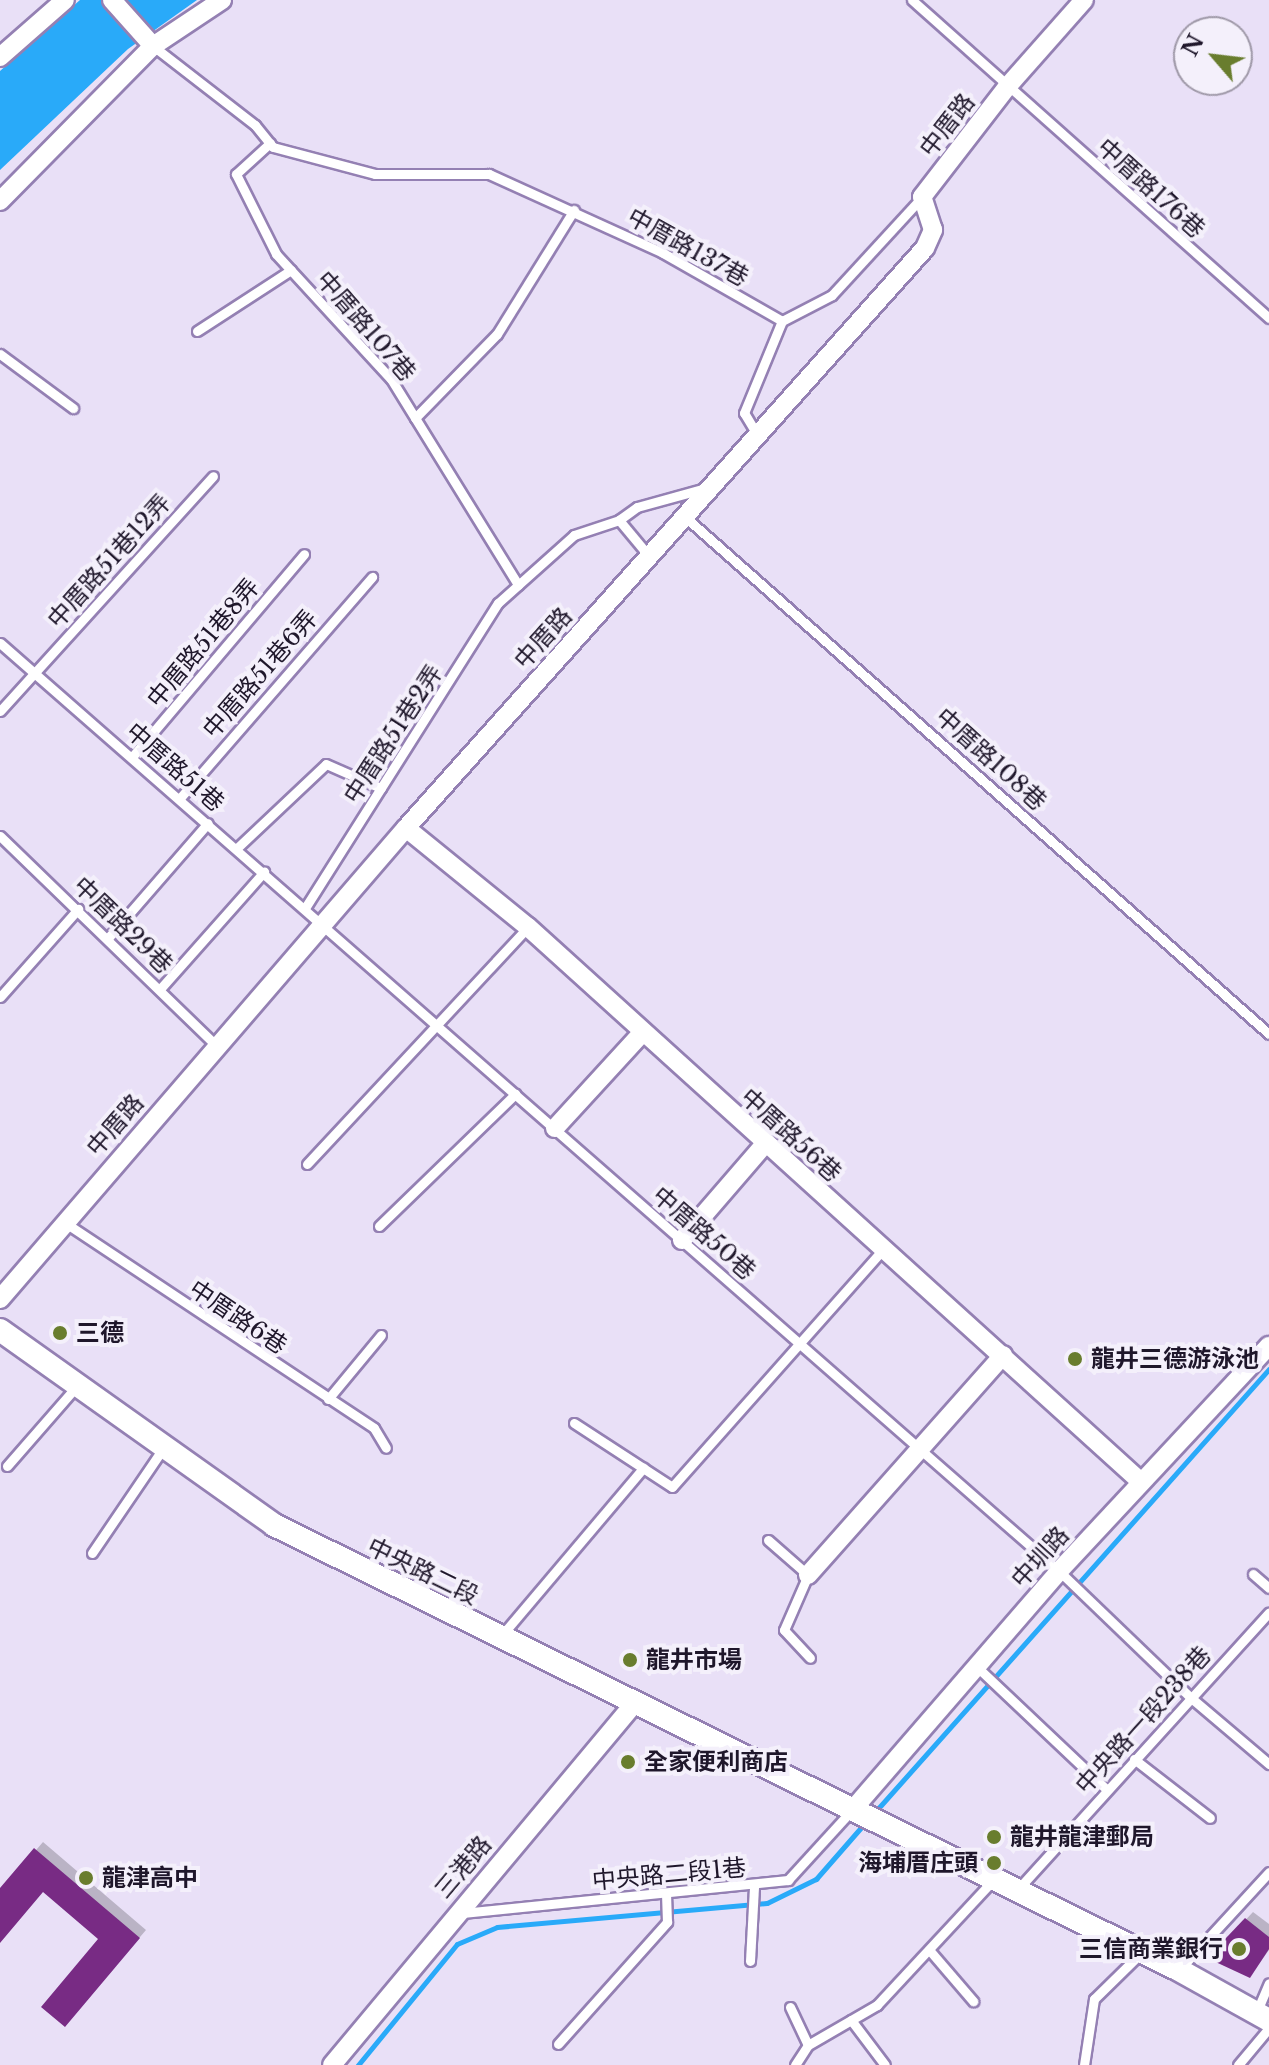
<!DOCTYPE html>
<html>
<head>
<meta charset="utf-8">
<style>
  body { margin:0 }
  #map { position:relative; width:1269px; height:2065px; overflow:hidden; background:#e9e0f7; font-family:"Libre Baskerville","Noto Sans TC",serif }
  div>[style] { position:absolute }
  .water>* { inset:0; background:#29aaf9 }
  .shadow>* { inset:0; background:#0003 }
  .stream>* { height:5px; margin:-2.5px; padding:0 2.5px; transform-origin:2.5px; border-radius:2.5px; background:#29aaf9 }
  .building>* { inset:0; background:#782b84 }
  .roads { filter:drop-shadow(2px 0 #9480b3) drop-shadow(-2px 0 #9480b3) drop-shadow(0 2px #9480b3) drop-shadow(0 -2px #9480b3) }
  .service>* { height:9px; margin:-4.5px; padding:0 4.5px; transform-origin:4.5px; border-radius:4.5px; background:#fff }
  .minor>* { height:18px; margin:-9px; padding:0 9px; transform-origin:9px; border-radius:9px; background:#fff }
  .tertiary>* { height:22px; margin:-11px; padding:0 11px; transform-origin:11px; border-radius:11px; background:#fff }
  .dots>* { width:22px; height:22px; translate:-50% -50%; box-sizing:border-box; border:4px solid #f4f0fb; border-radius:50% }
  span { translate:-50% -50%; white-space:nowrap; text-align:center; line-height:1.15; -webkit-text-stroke:8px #f4f0fb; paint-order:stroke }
  .street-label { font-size:24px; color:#1f172b }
  .poi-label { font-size:24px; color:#1f172b; font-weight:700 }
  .left { translate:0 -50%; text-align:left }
  .right { translate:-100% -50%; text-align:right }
  .north { position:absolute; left:1173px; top:16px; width:80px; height:80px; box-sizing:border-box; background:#f4f0fb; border:2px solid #9f99a8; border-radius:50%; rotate:298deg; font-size:22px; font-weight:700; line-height:32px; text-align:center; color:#1f172b }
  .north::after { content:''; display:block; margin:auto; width:28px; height:36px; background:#697d2e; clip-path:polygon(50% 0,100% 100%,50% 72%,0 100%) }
</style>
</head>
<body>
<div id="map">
  <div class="water">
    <i style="clip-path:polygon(80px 0,197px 0,128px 49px,0 170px,0 71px)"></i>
  </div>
  <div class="shadow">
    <i style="clip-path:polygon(43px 1842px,146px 1930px,72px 2017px,101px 1939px,43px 1890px,0 1941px,0 1892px)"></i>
    <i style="clip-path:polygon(1253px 1912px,1269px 1924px,1269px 1950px,1250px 1976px,1211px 1957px)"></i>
  </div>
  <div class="stream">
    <i style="left:874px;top:1813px;width:594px;rotate:-48.34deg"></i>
    <i style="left:358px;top:2065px;width:156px;rotate:-50.7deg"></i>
    <i style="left:457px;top:1944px;width:43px;rotate:-23deg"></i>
    <i style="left:497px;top:1927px;width:271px;rotate:-5.1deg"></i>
    <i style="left:767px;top:1903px;width:55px;rotate:-26.1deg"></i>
    <i style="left:816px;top:1879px;width:73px;rotate:-48.9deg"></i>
  </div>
  <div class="building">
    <i style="clip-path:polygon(34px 1848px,140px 1938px,65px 2027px,41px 2007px,98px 1939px,43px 1892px,0 1943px,0 1888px)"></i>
    <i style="clip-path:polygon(1245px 1918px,1269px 1937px,1269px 1949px,1250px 1978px,1207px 1958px)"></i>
  </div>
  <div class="roads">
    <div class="service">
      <i style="left:912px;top:0;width:478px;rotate:41.7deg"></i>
      <i style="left:153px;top:46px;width:129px;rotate:37.8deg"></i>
      <i style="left:255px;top:125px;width:28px;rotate:51deg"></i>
      <i style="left:273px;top:147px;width:106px;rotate:14.8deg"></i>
      <i style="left:375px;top:174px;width:114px"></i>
      <i style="left:489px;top:174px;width:191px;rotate:24.4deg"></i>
      <i style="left:663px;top:253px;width:137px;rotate:29.7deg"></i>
      <i style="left:270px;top:143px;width:46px;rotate:137.6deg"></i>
      <i style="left:236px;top:174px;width:89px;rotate:63.4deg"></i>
      <i style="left:276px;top:254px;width:170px;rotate:47.4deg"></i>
      <i style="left:391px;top:379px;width:242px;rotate:58.3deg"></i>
      <i style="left:197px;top:331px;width:112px;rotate:-33deg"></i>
      <i style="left:0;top:354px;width:91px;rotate:36.5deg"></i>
      <i style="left:415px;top:418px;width:117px;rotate:-45.7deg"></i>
      <i style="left:497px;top:334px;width:146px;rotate:-58.2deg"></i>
      <i style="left:758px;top:436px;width:27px;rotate:-121deg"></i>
      <i style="left:744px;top:413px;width:100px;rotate:-67.6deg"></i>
      <i style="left:782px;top:321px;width:56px;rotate:-27.5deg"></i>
      <i style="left:832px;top:295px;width:133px;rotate:-47.4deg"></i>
      <i style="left:684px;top:516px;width:781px;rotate:41.52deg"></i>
      <i style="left:619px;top:520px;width:47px;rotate:50.2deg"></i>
      <i style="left:0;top:643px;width:1408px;rotate:41.23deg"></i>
      <i style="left:1059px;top:1571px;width:182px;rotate:43.9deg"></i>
      <i style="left:1190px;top:1697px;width:104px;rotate:40.3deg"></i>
      <i style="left:0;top:711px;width:317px;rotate:-47.8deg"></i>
      <i style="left:132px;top:757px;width:266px;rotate:-49.7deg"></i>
      <i style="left:180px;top:798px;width:293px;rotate:-49deg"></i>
      <i style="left:0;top:836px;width:301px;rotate:44.1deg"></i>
      <i style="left:237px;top:848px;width:122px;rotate:-43.3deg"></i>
      <i style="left:326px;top:764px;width:60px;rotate:23.6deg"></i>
      <i style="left:305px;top:908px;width:361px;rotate:-57.7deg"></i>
      <i style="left:498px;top:603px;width:102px;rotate:-41.8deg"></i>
      <i style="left:574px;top:535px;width:47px;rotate:-18.4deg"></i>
      <i style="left:619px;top:520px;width:22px;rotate:-36deg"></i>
      <i style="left:637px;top:507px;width:72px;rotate:-15.4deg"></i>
      <i style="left:108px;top:938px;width:152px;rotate:-49deg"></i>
      <i style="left:160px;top:989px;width:157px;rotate:-48.4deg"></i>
      <i style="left:0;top:997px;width:118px;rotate:-48.4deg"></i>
      <i style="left:307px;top:1164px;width:324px;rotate:-47deg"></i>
      <i style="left:64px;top:1222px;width:372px;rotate:33.6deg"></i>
      <i style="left:374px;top:1428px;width:23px;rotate:59deg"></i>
      <i style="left:379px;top:1226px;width:190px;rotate:-44.1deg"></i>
      <i style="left:328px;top:1399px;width:83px;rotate:-50.4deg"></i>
      <i style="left:574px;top:1423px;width:117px;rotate:33.1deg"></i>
      <i style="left:672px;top:1487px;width:318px;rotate:-48.4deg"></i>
      <i style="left:7px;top:1466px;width:105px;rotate:-48.9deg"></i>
      <i style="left:768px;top:1540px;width:53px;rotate:41.2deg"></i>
      <i style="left:808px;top:1575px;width:60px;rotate:113.6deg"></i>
      <i style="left:784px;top:1630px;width:38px;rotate:47deg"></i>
      <i style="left:92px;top:1553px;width:125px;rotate:-55.8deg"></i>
      <i style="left:1253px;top:1574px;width:21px;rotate:41deg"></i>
      <i style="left:502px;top:1635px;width:219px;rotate:-49.8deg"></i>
      <i style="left:976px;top:1666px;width:179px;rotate:43.4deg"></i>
      <i style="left:1134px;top:1759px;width:96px;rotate:37.8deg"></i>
      <i style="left:1019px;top:1888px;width:372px;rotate:-47.8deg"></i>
      <i style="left:462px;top:1913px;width:328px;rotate:-5.8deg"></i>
      <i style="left:788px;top:1880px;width:93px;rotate:-47.6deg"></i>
      <i style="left:931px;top:1952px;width:65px;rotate:49.4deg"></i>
      <i style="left:750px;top:1961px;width:75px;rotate:-86.9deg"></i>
      <i style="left:1179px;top:1970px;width:133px;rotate:-47.4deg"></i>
      <i style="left:790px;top:2007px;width:42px;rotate:64.7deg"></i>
      <i style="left:1257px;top:2011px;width:30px;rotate:-67deg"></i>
      <i style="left:851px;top:2020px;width:56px;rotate:52.9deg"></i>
      <i style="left:558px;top:2044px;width:164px;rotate:-48.2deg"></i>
      <i style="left:667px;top:1922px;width:28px;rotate:-92deg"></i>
      <i style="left:795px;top:2065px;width:24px;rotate:-57deg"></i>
      <i style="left:808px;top:2045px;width:80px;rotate:-30.1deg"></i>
      <i style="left:877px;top:2005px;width:171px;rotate:-47.1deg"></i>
      <i style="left:1084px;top:2065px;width:67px;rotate:-81.4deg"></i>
      <i style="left:1094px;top:1999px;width:66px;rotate:-44.4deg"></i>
      <i style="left:1238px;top:2065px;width:48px;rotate:-50deg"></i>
    </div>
    <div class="minor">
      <i style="left:112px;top:0;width:62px;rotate:48.3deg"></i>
      <i style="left:0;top:57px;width:86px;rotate:-41.2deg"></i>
      <i style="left:0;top:201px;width:218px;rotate:-45.4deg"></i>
      <i style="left:153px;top:46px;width:83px;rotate:-33.7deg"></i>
      <i style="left:406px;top:828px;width:157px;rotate:39.1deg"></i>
      <i style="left:528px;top:927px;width:826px;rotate:42.15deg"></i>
      <i style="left:555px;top:1128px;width:130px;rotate:-47.5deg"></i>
      <i style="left:682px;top:1240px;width:125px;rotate:-49.2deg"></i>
      <i style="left:0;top:1299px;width:622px;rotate:-49.24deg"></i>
      <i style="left:406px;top:828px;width:778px;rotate:-48.18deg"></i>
      <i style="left:925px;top:248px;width:20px;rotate:-66deg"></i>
      <i style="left:933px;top:230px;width:35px;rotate:-108deg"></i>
      <i style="left:922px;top:197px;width:139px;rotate:-52.3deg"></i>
      <i style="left:1007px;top:87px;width:116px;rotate:-48.5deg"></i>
      <i style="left:808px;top:1575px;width:294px;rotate:-48.4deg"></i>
      <i style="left:854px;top:1808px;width:313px;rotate:-49.1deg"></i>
      <i style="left:1059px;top:1571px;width:308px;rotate:-47deg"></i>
      <i style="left:332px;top:2065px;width:472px;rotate:-50.1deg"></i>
    </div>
    <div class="tertiary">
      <i style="left:0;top:1330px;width:336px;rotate:35.4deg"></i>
      <i style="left:274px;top:1525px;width:1008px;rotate:26.18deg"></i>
      <i style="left:1179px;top:1970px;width:103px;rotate:29.1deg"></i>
    </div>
  </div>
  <div class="dots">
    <i style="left:60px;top:1333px;background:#697d2e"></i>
    <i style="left:1075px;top:1359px;background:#697d2e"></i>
    <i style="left:630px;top:1660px;background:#697d2e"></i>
    <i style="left:628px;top:1762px;background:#697d2e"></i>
    <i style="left:994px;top:1837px;background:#697d2e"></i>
    <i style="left:994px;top:1863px;background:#697d2e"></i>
    <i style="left:86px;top:1878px;background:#697d2e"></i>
    <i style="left:1239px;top:1949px;background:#697d2e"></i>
  </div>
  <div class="street-label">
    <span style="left:947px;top:125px;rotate:-52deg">中厝路</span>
    <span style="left:1151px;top:188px;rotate:42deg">中厝路176巷</span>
    <span style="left:688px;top:247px;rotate:29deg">中厝路137巷</span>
    <span style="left:366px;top:326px;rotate:49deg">中厝路107巷</span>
    <span style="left:109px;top:561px;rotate:-48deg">中厝路51巷12弄</span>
    <span style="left:543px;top:638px;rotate:-48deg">中厝路</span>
    <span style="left:203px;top:643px;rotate:-50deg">中厝路51巷8弄</span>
    <span style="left:260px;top:674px;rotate:-49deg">中厝路51巷6弄</span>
    <span style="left:393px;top:734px;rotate:-57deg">中厝路51巷2弄</span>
    <span style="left:991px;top:759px;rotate:42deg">中厝路108巷</span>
    <span style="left:175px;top:767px;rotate:41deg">中厝路51巷</span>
    <span style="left:123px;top:925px;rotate:44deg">中厝路29巷</span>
    <span style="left:115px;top:1125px;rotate:-49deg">中厝路</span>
    <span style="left:791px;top:1135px;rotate:42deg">中厝路56巷</span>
    <span style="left:704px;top:1233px;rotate:41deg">中厝路50巷</span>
    <span style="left:238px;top:1317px;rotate:34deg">中厝路6巷</span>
    <span style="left:1040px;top:1557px;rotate:-48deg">中圳路</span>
    <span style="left:423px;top:1571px;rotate:26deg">中央路二段</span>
    <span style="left:1143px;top:1720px;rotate:-48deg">中央路一段238巷</span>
    <span style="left:463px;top:1867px;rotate:-50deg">三港路</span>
    <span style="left:669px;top:1874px;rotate:-5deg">中央路二段1巷</span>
  </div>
  <div class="poi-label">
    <span class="left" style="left:76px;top:1333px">三德</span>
    <span class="left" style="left:1091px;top:1359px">龍井三德游泳池</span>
    <span class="left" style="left:646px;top:1660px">龍井市場</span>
    <span class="left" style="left:644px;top:1762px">全家便利商店</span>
    <span class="left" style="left:1010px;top:1837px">龍井龍津郵局</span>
    <span class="right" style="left:978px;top:1863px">海埔厝庄頭</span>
    <span class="left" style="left:102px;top:1878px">龍津高中</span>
    <span class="right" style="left:1223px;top:1949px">三信商業銀行</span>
  </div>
  <div class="north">N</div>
</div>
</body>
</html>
